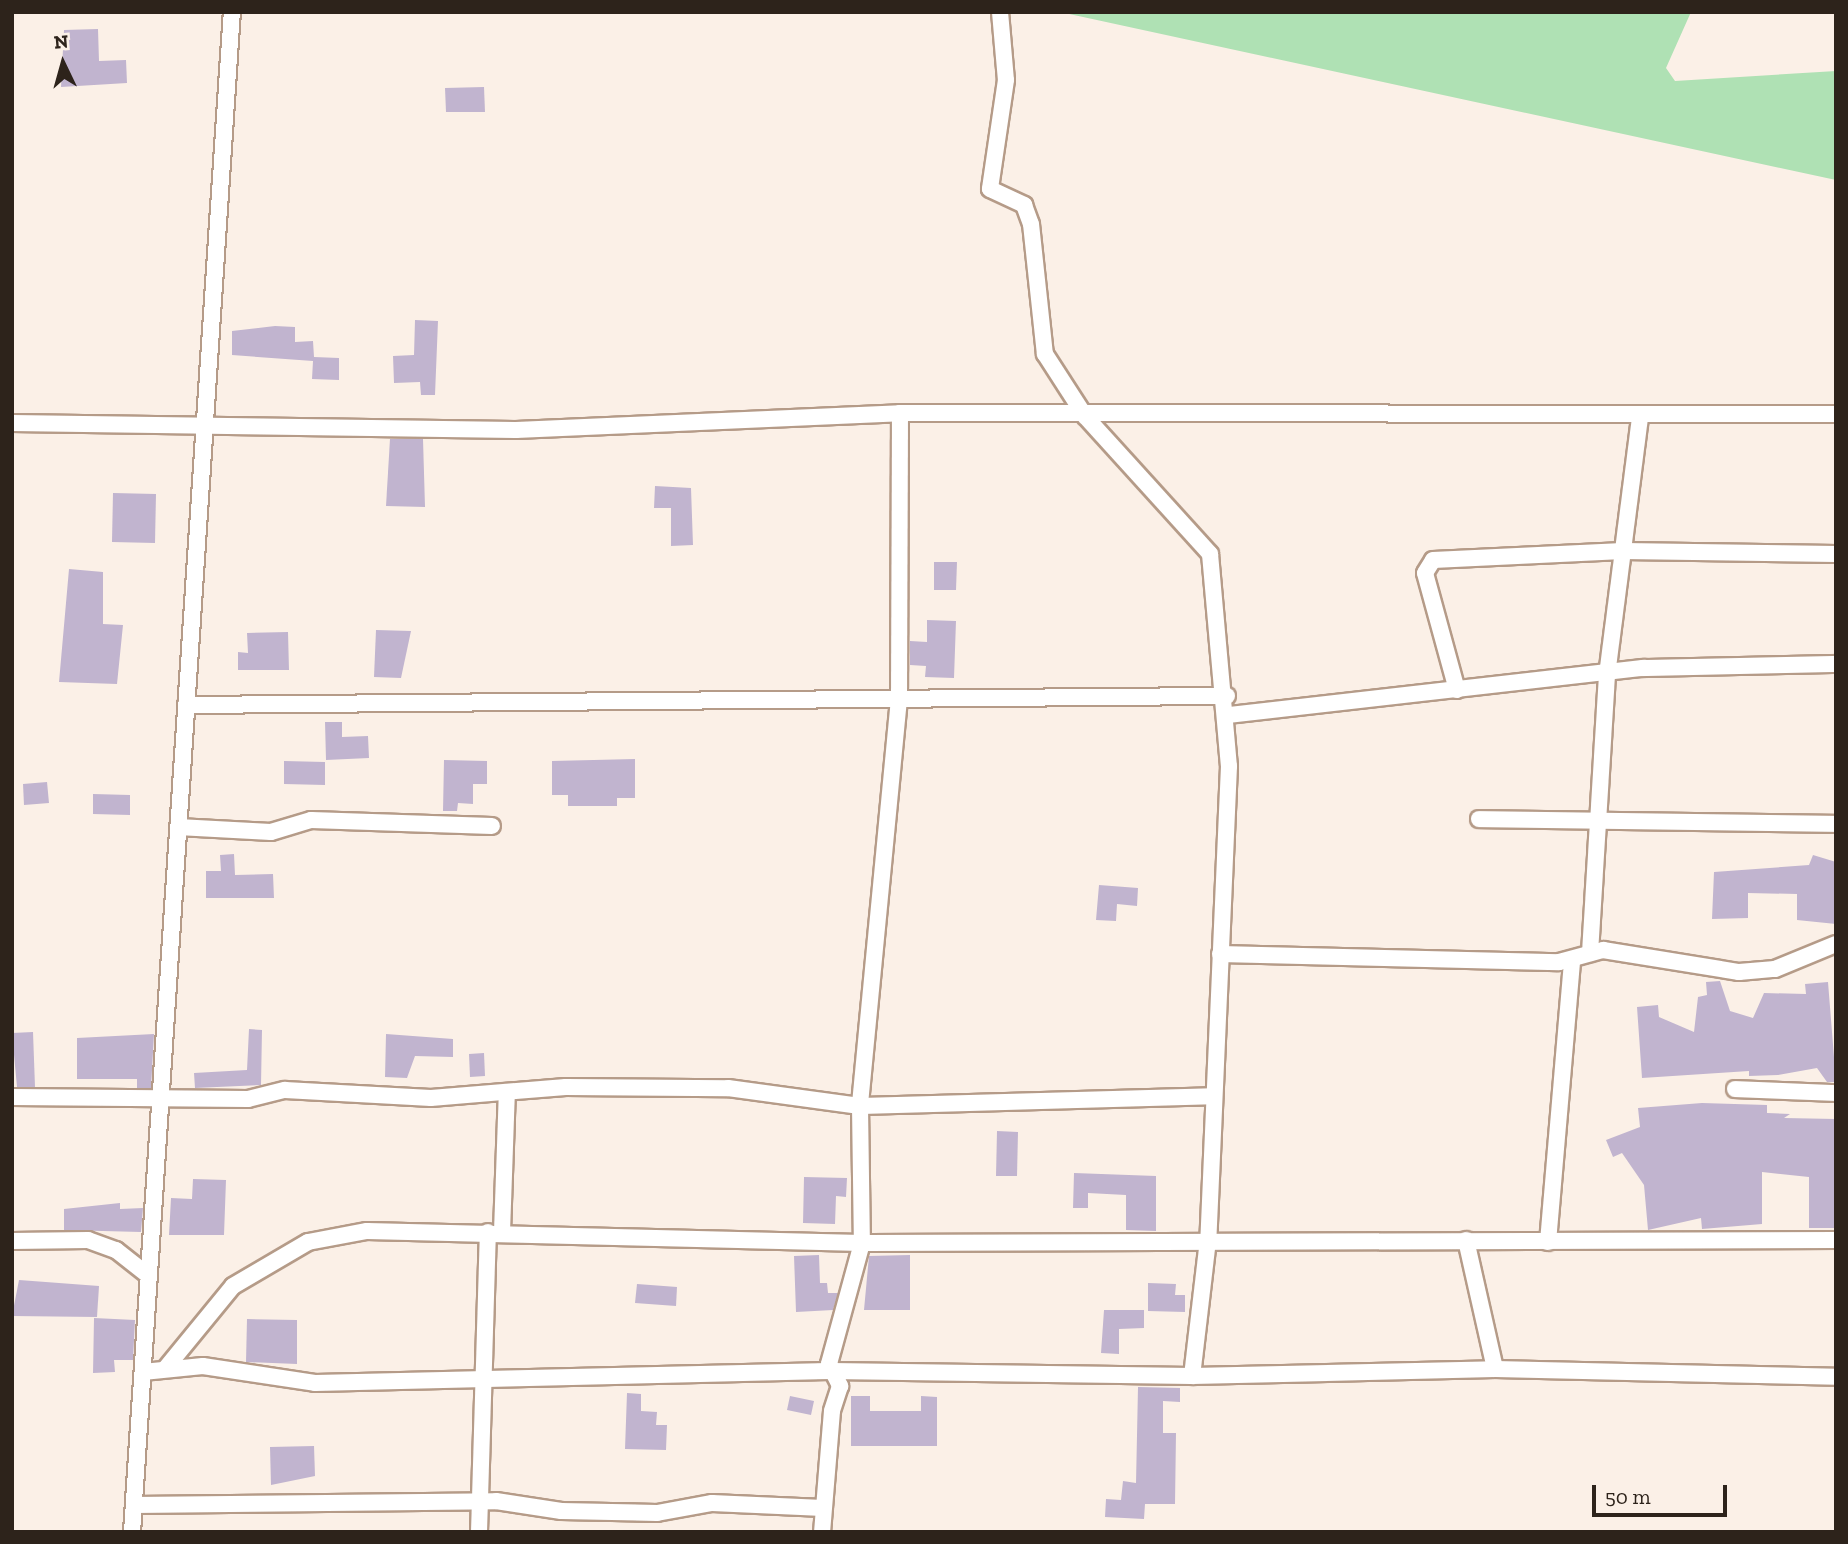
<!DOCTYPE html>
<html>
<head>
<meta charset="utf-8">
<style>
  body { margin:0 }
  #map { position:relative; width:1848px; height:1544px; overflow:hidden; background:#fbf0e7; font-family:"Zilla Slab",serif }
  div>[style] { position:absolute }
  .green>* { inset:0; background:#afe1b4 }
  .building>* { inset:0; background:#c1b4cf }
  .roads { filter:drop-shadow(2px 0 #b59b88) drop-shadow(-2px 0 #b59b88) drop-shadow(0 2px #b59b88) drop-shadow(0 -2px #b59b88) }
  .street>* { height:16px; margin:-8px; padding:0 8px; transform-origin:8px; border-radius:8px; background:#fff }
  span { translate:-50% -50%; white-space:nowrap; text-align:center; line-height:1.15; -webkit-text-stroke:6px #fbf0e7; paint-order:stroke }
  .frame { position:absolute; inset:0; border:14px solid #2d231b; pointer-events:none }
  .north { position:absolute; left:28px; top:28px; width:70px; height:70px; -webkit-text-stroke:5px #fbf0e7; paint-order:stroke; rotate:355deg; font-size:19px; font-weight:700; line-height:28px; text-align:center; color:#2d231b }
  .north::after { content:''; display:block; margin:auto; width:24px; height:32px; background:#2d231b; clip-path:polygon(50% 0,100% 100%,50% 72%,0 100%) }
  .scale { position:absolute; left:1592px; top:1485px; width:135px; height:32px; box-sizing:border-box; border:4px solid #2d231b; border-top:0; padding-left:9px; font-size:21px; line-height:24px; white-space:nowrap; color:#2d231b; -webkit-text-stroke:5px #fbf0e7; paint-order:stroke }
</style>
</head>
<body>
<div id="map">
  <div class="green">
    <i style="clip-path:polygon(1060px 12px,1691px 12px,1666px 68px,1675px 81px,1836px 71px,1836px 180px)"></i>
  </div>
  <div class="building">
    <i style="clip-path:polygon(98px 29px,99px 61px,126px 60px,127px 83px,61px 87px,64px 30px)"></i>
    <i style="clip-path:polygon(484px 87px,485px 112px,446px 112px,445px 88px)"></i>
    <i style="clip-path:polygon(415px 320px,438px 321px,435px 395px,421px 395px,420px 382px,394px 383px,393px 356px,414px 355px)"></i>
    <i style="clip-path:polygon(275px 326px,295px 327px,295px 342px,313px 341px,314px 357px,339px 358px,339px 380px,312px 379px,313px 361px,232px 355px,232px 331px)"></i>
    <i style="clip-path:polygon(390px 439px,423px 439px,425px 507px,386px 506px)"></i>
    <i style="clip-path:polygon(655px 486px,691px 488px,693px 545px,671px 546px,671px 508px,654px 508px)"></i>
    <i style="clip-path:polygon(113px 493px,156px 494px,155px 543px,112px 542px)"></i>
    <i style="clip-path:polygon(934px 562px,957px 562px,956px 590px,934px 590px)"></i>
    <i style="clip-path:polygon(69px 569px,103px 572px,103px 624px,123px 625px,117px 684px,59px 682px)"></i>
    <i style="clip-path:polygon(927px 620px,956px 621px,954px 678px,925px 677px,926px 666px,910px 665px,910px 641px,927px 642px)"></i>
    <i style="clip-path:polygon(376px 630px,411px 631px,401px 678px,374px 677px)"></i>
    <i style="clip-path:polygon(288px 632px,289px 670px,238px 670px,238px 652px,248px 653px,247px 633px)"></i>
    <i style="clip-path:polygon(325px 722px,342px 722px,342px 737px,368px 736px,369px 758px,326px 760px)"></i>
    <i style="clip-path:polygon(635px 759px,635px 798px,617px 798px,617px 806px,568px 806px,568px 795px,552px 795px,552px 761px)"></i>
    <i style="clip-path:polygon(444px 760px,487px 761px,487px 784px,473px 784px,473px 804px,458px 803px,457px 811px,443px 811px)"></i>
    <i style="clip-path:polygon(284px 761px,325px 762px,325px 785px,284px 784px)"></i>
    <i style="clip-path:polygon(47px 782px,49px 803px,24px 805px,23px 784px)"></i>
    <i style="clip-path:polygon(93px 794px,130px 795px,130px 815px,93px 814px)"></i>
    <i style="clip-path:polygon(234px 854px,235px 875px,273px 874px,274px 898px,206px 898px,206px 871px,221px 871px,220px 855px)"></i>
    <i style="clip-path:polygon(1813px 855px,1836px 862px,1836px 924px,1797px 920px,1797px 894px,1748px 893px,1748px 918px,1712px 919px,1714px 872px,1809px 865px)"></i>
    <i style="clip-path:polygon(1099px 885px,1138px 888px,1137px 906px,1117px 904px,1116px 921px,1096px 920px)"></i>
    <i style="clip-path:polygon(1720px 981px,1730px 1011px,1753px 1018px,1764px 993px,1806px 994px,1805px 984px,1828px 982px,1836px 1082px,1827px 1082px,1817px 1068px,1778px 1075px,1749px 1076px,1749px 1071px,1642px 1078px,1637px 1007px,1658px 1005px,1659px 1017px,1694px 1032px,1698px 997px,1707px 995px,1706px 982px)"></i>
    <i style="clip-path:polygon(249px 1029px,262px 1030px,261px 1085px,195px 1088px,194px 1073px,247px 1070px)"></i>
    <i style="clip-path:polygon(33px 1032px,35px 1087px,17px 1087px,12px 1033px)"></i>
    <i style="clip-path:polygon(154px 1034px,151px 1088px,137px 1088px,137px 1079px,77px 1079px,77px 1038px)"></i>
    <i style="clip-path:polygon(386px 1034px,453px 1039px,453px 1057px,415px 1056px,407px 1078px,385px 1077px)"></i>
    <i style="clip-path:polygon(484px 1053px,485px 1076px,470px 1077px,469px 1054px)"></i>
    <i style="clip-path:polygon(1702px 1103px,1767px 1105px,1767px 1113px,1790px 1114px,1784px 1118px,1836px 1119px,1836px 1228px,1809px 1228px,1809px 1177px,1762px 1172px,1762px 1224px,1702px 1229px,1701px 1218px,1648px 1230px,1644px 1185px,1622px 1153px,1613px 1157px,1606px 1140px,1640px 1127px,1638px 1108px)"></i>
    <i style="clip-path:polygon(997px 1131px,1018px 1132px,1017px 1176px,996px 1176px)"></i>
    <i style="clip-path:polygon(1074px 1173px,1156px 1176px,1156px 1231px,1126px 1230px,1126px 1195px,1088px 1193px,1088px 1208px,1073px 1208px)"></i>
    <i style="clip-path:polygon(804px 1177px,847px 1178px,846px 1197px,836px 1196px,835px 1224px,803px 1223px)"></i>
    <i style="clip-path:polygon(193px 1179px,226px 1180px,224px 1235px,169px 1235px,171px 1198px,192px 1199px)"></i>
    <i style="clip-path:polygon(120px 1203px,120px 1209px,143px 1208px,141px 1232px,64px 1230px,64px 1209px)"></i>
    <i style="clip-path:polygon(819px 1255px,820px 1283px,827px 1283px,828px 1293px,838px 1293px,833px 1310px,796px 1312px,794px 1256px)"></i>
    <i style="clip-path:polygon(910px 1255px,910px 1310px,864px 1310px,869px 1256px)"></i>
    <i style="clip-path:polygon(19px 1280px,99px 1286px,97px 1317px,12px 1316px)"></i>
    <i style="clip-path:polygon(1148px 1283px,1176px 1284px,1175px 1295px,1185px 1295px,1185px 1312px,1148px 1311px)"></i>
    <i style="clip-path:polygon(637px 1284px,677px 1287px,676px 1306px,635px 1303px)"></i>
    <i style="clip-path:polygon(1104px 1310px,1144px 1310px,1144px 1328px,1119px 1329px,1119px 1354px,1101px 1353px)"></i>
    <i style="clip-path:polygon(94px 1318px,135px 1320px,133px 1360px,114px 1360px,115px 1372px,93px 1373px)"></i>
    <i style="clip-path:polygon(247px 1319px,297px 1320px,297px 1364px,246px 1362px)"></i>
    <i style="clip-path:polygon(1138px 1387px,1180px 1388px,1180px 1402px,1163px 1401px,1163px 1433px,1176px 1433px,1175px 1504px,1145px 1504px,1144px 1519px,1105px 1517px,1106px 1499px,1121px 1500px,1123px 1481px,1136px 1483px)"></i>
    <i style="clip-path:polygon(627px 1393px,641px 1394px,641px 1411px,657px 1412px,656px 1425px,667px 1425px,666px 1450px,625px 1449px)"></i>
    <i style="clip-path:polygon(790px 1396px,814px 1401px,811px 1415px,787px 1410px)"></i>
    <i style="clip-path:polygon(851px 1396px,870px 1396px,870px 1411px,921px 1411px,921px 1396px,937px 1397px,937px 1446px,851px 1446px)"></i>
    <i style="clip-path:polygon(314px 1446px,315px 1476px,271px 1485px,270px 1447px)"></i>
  </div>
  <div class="roads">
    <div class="street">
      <i style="left:1000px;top:12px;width:68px;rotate:85deg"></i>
      <i style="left:1006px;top:80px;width:110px;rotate:98.4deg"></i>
      <i style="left:990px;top:189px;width:38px;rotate:25deg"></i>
      <i style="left:1024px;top:205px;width:20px;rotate:70deg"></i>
      <i style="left:1031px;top:224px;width:131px;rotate:83.9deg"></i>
      <i style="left:1045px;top:354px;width:74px;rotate:57.2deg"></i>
      <i style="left:1085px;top:416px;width:186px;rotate:47.8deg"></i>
      <i style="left:1210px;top:554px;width:213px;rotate:84.9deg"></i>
      <i style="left:1229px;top:766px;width:474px;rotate:92.5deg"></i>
      <i style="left:1208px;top:1240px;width:137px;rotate:96.7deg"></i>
      <i style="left:900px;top:413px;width:286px;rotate:90.2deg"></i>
      <i style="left:899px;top:699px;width:409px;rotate:95.5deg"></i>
      <i style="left:860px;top:1106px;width:353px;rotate:-1.6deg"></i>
      <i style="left:12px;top:423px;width:504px;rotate:0.8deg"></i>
      <i style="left:516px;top:430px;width:384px;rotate:-2.5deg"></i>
      <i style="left:900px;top:413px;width:936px;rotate:0.06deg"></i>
      <i style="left:1457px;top:690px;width:121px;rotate:-105.3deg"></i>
      <i style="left:1425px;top:573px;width:15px;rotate:-58deg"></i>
      <i style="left:1433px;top:560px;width:190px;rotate:-2.7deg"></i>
      <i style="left:1623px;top:551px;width:213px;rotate:0.8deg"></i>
      <i style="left:186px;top:705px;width:1041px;rotate:-0.5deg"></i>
      <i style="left:1229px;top:715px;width:417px;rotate:-6.5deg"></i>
      <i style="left:1643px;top:668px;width:193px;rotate:-1.2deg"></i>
      <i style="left:1479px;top:819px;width:357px;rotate:0.8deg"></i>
      <i style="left:178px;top:827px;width:93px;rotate:3.1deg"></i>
      <i style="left:271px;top:832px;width:42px;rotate:-16.7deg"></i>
      <i style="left:311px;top:820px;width:181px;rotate:1.9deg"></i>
      <i style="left:1590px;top:953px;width:279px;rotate:-86.5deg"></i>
      <i style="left:1607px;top:675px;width:259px;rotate:-82.7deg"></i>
      <i style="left:1220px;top:954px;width:339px;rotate:1.4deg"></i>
      <i style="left:1559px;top:962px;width:46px;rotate:-15.3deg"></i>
      <i style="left:1603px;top:950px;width:138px;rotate:9.2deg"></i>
      <i style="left:1739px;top:972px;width:36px;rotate:-5deg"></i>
      <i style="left:1775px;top:969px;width:66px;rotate:-22.3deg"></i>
      <i style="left:1735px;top:1089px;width:101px;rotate:2.3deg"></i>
      <i style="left:12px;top:1097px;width:236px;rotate:0.5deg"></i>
      <i style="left:248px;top:1099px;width:38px;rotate:-14deg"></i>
      <i style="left:285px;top:1090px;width:146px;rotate:3.1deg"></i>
      <i style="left:431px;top:1098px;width:135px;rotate:-4.7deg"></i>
      <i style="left:566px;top:1087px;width:162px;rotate:0.4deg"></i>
      <i style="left:728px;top:1088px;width:133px;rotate:7.8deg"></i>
      <i style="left:860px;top:1106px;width:137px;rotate:89.2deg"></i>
      <i style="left:862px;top:1243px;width:125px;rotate:105.3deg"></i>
      <i style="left:829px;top:1364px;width:25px;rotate:63deg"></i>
      <i style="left:840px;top:1386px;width:26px;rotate:108deg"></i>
      <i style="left:832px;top:1411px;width:121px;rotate:94.7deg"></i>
      <i style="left:502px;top:1232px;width:140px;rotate:-88deg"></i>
      <i style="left:1466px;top:1240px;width:132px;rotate:77.3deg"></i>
      <i style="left:12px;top:1241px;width:76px;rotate:-0.8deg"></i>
      <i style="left:88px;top:1240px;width:30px;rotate:20deg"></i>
      <i style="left:116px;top:1250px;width:42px;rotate:38.2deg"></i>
      <i style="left:1548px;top:1242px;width:283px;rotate:-85.1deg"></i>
      <i style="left:165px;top:1369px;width:107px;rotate:-50.7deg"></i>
      <i style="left:233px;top:1286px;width:87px;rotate:-30.4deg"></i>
      <i style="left:308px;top:1242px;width:60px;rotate:-10.6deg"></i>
      <i style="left:367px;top:1231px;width:495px;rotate:1.4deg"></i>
      <i style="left:862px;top:1243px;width:974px;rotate:-0.18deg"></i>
      <i style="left:143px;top:1372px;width:60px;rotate:-5.7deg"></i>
      <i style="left:203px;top:1366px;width:113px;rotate:8.6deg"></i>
      <i style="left:315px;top:1383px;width:516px;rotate:-1.33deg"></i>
      <i style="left:831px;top:1371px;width:361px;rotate:0.8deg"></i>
      <i style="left:1192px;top:1376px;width:303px;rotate:-1.3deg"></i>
      <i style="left:1495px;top:1369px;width:341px;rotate:1.3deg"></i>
      <i style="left:134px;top:1505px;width:362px;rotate:-0.6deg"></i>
      <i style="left:496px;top:1501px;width:66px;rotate:8.7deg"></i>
      <i style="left:561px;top:1511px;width:96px;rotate:1.2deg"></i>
      <i style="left:657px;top:1513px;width:56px;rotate:-10.3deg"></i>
      <i style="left:712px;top:1503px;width:111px;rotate:2.6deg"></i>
      <i style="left:132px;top:1532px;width:1523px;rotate:-86.24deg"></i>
      <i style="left:479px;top:1532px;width:300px;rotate:-88.3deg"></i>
    </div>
  </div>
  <div class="frame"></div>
  <div class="north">N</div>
  <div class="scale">50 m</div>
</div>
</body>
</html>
